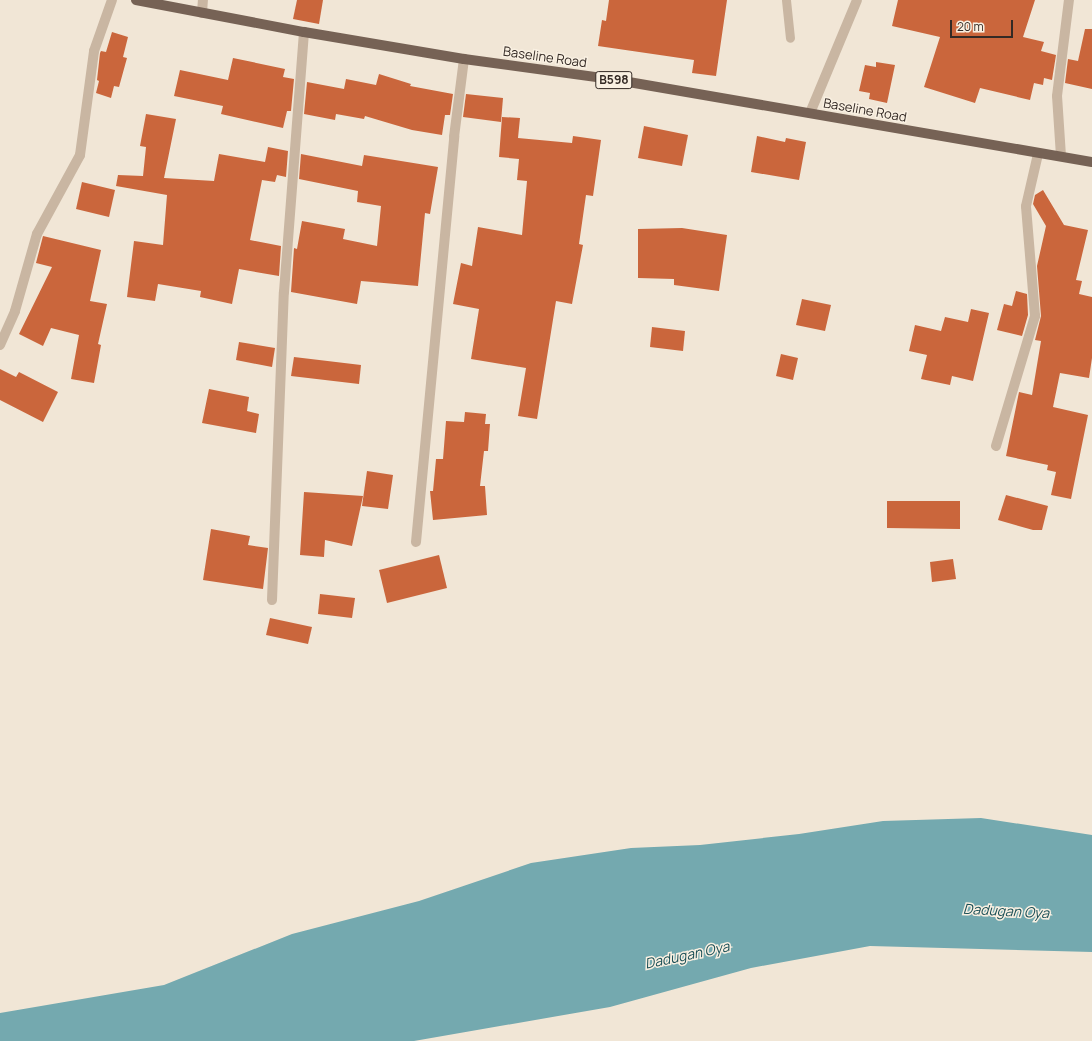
<!DOCTYPE html>
<html>
<head>
<meta charset="utf-8">
<style>
  body { margin:0 }
  #map { position:relative; width:1092px; height:1041px; overflow:hidden; background:#f1e6d6; font-family:Manrope,sans-serif }
  div>[style] { position:absolute }
  .water>* { inset:0; background:#74a9af }
  .building>* { inset:0; background:#ca663c }
  .lane>* { height:9px; margin:-4.5px; padding:0 4.5px; transform-origin:4.5px; border-radius:4.5px; background:#c9b6a2 }
  .street>* { height:10px; margin:-5px; padding:0 5px; transform-origin:5px; border-radius:5px; background:#c9b6a2 }
  .primary>* { height:10px; margin:-5px; padding:0 5px; transform-origin:5px; border-radius:5px; background:#766255 }
  span { translate:-50% -50%; white-space:nowrap; text-align:center; line-height:1.15; -webkit-text-stroke:3px #f9f0e2; paint-order:stroke }
  .shield-label span { padding:1px 3px; background:#f9f0e2; border:1px solid; border-radius:3px; -webkit-text-stroke-width:0 }
  .shield-label { font-size:12px; color:#342a25; font-weight:700 }
  .street-label { font-size:13px; color:#342a25 }
  .water-label { font-size:14px; color:#1a4f56; font-style:italic }
  .scale { position:absolute; left:950px; top:20px; width:63px; height:18px; box-sizing:border-box; border:2px solid #342a25; border-top:0; padding-left:5px; font-size:12px; line-height:14px; white-space:nowrap; color:#342a25; -webkit-text-stroke:3px #f9f0e2; paint-order:stroke }
</style>
</head>
<body>
<div id="map">
  <div class="water">
    <i style="clip-path:polygon(981px 818px,1092px 835px,1092px 952px,870px 946px,751px 968px,610px 1007px,414px 1041px,0 1041px,0 1013px,164px 985px,292px 934px,419px 901px,531px 863px,631px 848px,700px 845px,799px 834px,883px 821px)"></i>
  </div>
  <div class="building">
    <i style="clip-path:polygon(297px 0,323px 0,319px 24px,293px 19px)"></i>
    <i style="clip-path:polygon(609px 0,727px 0,716px 76px,692px 73px,694px 60px,598px 46px,602px 20px,606px 21px)"></i>
    <i style="clip-path:polygon(898px 0,1035px 0,1023px 37px,1044px 42px,1041px 51px,1056px 55px,1052px 80px,1044px 78px,1043px 85px,1034px 83px,1030px 100px,980px 88px,975px 103px,924px 87px,940px 37px,892px 26px)"></i>
    <i style="clip-path:polygon(1085px 29px,1092px 29px,1092px 89px,1065px 83px,1068px 59px,1078px 61px)"></i>
    <i style="clip-path:polygon(112px 32px,128px 37px,123px 57px,127px 58px,119px 87px,114px 86px,111px 98px,96px 93px,99px 81px,97px 80px,100px 53px,101px 51px,106px 52px)"></i>
    <i style="clip-path:polygon(233px 58px,285px 69px,283px 77px,294px 79px,291px 111px,287px 111px,283px 128px,221px 114px,223px 106px,174px 96px,180px 70px,228px 80px)"></i>
    <i style="clip-path:polygon(876px 62px,895px 65px,887px 103px,869px 99px,870px 93px,859px 91px,865px 65px,876px 67px)"></i>
    <i style="clip-path:polygon(379px 74px,411px 84px,410px 86px,453px 94px,450px 115px,445px 115px,442px 135px,412px 130px,365px 116px,364px 119px,336px 114px,335px 120px,304px 114px,307px 82px,344px 89px,346px 79px,376px 85px)"></i>
    <i style="clip-path:polygon(466px 94px,503px 98px,501px 122px,463px 117px)"></i>
    <i style="clip-path:polygon(146px 114px,176px 119px,164px 178px,214px 181px,219px 154px,265px 162px,268px 147px,288px 151px,286px 177px,277px 175px,275px 182px,262px 180px,250px 240px,281px 246px,279px 276px,239px 269px,232px 304px,200px 297px,201px 291px,158px 284px,155px 301px,127px 297px,134px 241px,163px 245px,167px 195px,116px 186px,118px 175px,143px 176px,146px 147px,140px 146px)"></i>
    <i style="clip-path:polygon(502px 117px,520px 118px,518px 138px,572px 143px,573px 136px,601px 140px,593px 196px,586px 195px,579px 244px,583px 245px,572px 304px,556px 301px,537px 419px,518px 416px,526px 368px,471px 359px,479px 309px,453px 304px,461px 263px,472px 266px,478px 227px,522px 235px,527px 181px,517px 180px,519px 159px,499px 157px)"></i>
    <i style="clip-path:polygon(644px 126px,688px 135px,682px 166px,638px 158px)"></i>
    <i style="clip-path:polygon(757px 136px,785px 142px,786px 138px,806px 142px,799px 180px,751px 172px)"></i>
    <i style="clip-path:polygon(301px 154px,362px 166px,364px 155px,438px 167px,430px 214px,425px 213px,418px 286px,361px 281px,357px 304px,291px 292px,294px 248px,297px 249px,302px 221px,345px 229px,343px 239px,377px 246px,381px 206px,357px 202px,358px 191px,299px 179px)"></i>
    <i style="clip-path:polygon(82px 182px,115px 190px,109px 217px,76px 209px)"></i>
    <i style="clip-path:polygon(1043px 190px,1064px 225px,1088px 230px,1076px 280px,1082px 281px,1079px 294px,1092px 297px,1092px 358px,1089px 378px,1060px 373px,1053px 407px,1088px 415px,1071px 499px,1051px 495px,1056px 472px,1047px 470px,1048px 465px,1006px 456px,1019px 392px,1032px 395px,1041px 341px,1035px 340px,1041px 316px,1037px 266px,1046px 226px,1033px 204px,1035px 195px)"></i>
    <i style="clip-path:polygon(682px 228px,727px 235px,719px 291px,674px 285px,674px 279px,638px 278px,638px 229px)"></i>
    <i style="clip-path:polygon(43px 236px,101px 250px,90px 301px,107px 304px,98px 344px,101px 345px,94px 383px,71px 379px,79px 335px,51px 328px,43px 346px,19px 334px,52px 267px,36px 263px)"></i>
    <i style="clip-path:polygon(1016px 291px,1027px 294px,1028px 315px,1022px 336px,997px 330px,1004px 304px,1012px 306px)"></i>
    <i style="clip-path:polygon(802px 299px,831px 305px,825px 331px,796px 325px)"></i>
    <i style="clip-path:polygon(971px 309px,989px 313px,973px 381px,952px 376px,950px 385px,921px 379px,927px 355px,909px 351px,915px 325px,941px 331px,945px 317px,968px 322px)"></i>
    <i style="clip-path:polygon(652px 327px,685px 331px,683px 351px,650px 347px)"></i>
    <i style="clip-path:polygon(239px 342px,275px 348px,272px 367px,236px 360px)"></i>
    <i style="clip-path:polygon(781px 354px,798px 358px,793px 380px,776px 376px)"></i>
    <i style="clip-path:polygon(294px 357px,361px 365px,359px 384px,291px 376px)"></i>
    <i style="clip-path:polygon(0 369px,16px 377px,19px 372px,58px 392px,43px 422px,0 400px)"></i>
    <i style="clip-path:polygon(209px 389px,249px 397px,247px 411px,259px 414px,256px 433px,202px 423px)"></i>
    <i style="clip-path:polygon(465px 412px,486px 414px,485px 424px,490px 424px,488px 451px,484px 451px,480px 486px,485px 486px,487px 515px,433px 520px,430px 491px,433px 491px,436px 459px,443px 459px,446px 421px,464px 422px)"></i>
    <i style="clip-path:polygon(367px 471px,393px 475px,388px 509px,362px 506px)"></i>
    <i style="clip-path:polygon(304px 492px,363px 496px,352px 546px,325px 540px,324px 557px,300px 555px)"></i>
    <i style="clip-path:polygon(1006px 495px,1048px 506px,1042px 530px,1033px 530px,998px 520px)"></i>
    <i style="clip-path:polygon(887px 501px,960px 501px,960px 529px,887px 528px)"></i>
    <i style="clip-path:polygon(211px 529px,250px 536px,248px 545px,268px 548px,263px 589px,203px 580px)"></i>
    <i style="clip-path:polygon(439px 555px,447px 588px,387px 603px,379px 570px)"></i>
    <i style="clip-path:polygon(953px 559px,956px 579px,932px 582px,930px 562px)"></i>
    <i style="clip-path:polygon(320px 594px,355px 598px,352px 618px,318px 614px)"></i>
    <i style="clip-path:polygon(270px 618px,312px 627px,308px 644px,266px 635px)"></i>
  </div>
  <div class="lane">
    <i style="left:786px;top:0;width:38px;rotate:84deg"></i>
  </div>
  <div class="street">
    <i style="left:202px;top:13px;width:13px;rotate:-86deg"></i>
    <i style="left:810px;top:113px;width:122px;rotate:-67.4deg"></i>
    <i style="left:1061px;top:156px;width:60px;rotate:-93.8deg"></i>
    <i style="left:1057px;top:96px;width:97px;rotate:-82.9deg"></i>
    <i style="left:0;top:345px;width:37px;rotate:-66deg"></i>
    <i style="left:15px;top:311px;width:80px;rotate:-74.1deg"></i>
    <i style="left:37px;top:234px;width:90px;rotate:-61.4deg"></i>
    <i style="left:80px;top:155px;width:105px;rotate:-82.3deg"></i>
    <i style="left:94px;top:51px;width:54px;rotate:-70.6deg"></i>
    <i style="left:996px;top:446px;width:136px;rotate:-73.3deg"></i>
    <i style="left:1035px;top:316px;width:110px;rotate:-94.7deg"></i>
    <i style="left:1026px;top:206px;width:53px;rotate:-77deg"></i>
    <i style="left:416px;top:542px;width:407px;rotate:-84.6deg"></i>
    <i style="left:454px;top:137px;width:79px;rotate:-82.7deg"></i>
    <i style="left:272px;top:600px;width:308px;rotate:-87.8deg"></i>
    <i style="left:284px;top:292px;width:261px;rotate:-85.6deg"></i>
  </div>
  <div class="primary">
    <i style="left:136px;top:0;width:171px;rotate:10.8deg"></i>
    <i style="left:304px;top:32px;width:162px;rotate:9.6deg"></i>
    <i style="left:464px;top:59px;width:154px;rotate:7.8deg"></i>
    <i style="left:617px;top:80px;width:482px;rotate:9.8deg"></i>
  </div>
  <div class="shield-label">
    <span style="left:614px;top:80px">B598</span>
  </div>
  <div class="street-label">
    <span style="left:545px;top:57px;rotate:8deg">Baseline Road</span>
    <span style="left:865px;top:110px;rotate:10deg">Baseline Road</span>
  </div>
  <div class="water-label">
    <span style="left:1006px;top:911px;rotate:3deg">Dadugan Oya</span>
    <span style="left:687px;top:955px;rotate:-12deg">Dadugan Oya</span>
  </div>
  <div class="scale">20 m</div>
</div>
</body>
</html>
